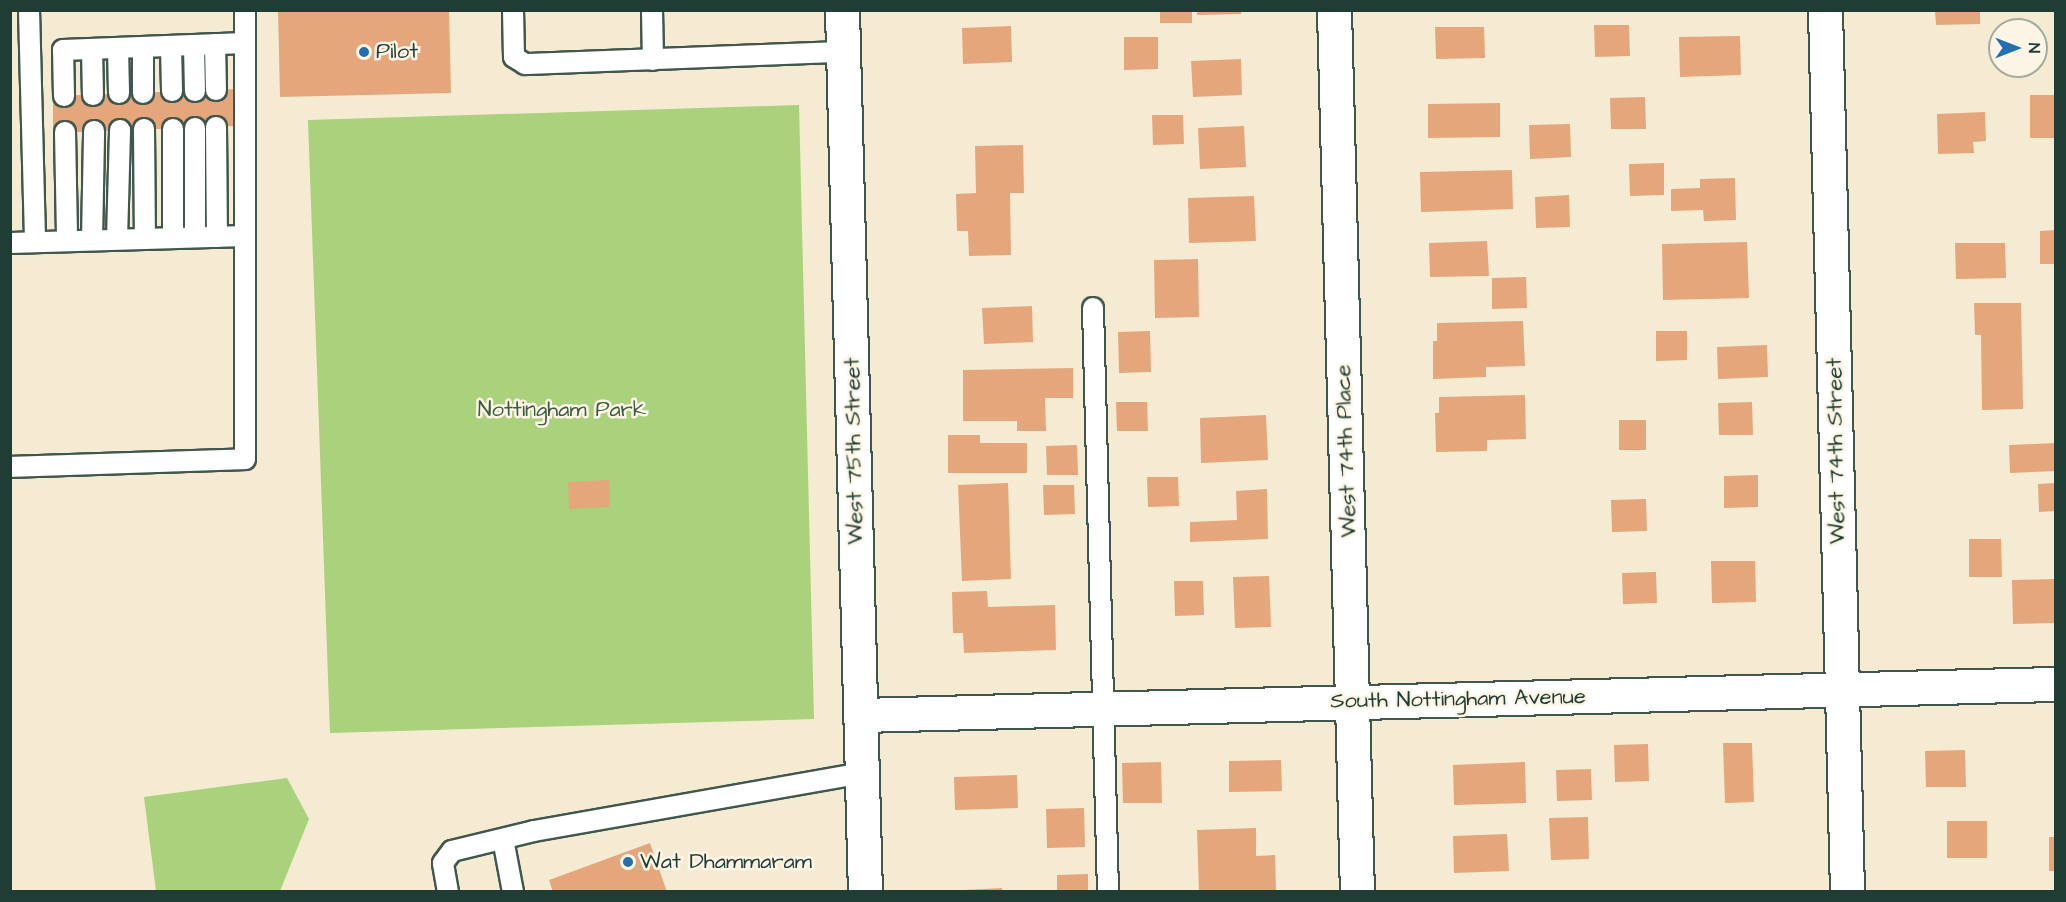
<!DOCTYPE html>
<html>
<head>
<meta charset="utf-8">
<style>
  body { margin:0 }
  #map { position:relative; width:2066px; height:902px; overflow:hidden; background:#f5ebd2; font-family:"Architects Daughter",sans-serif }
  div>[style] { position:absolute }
  .green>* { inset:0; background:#aad17c }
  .building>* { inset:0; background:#e5a67c }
  .roads { filter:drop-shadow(2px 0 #3f574c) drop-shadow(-2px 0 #3f574c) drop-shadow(0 2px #3f574c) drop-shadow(0 -2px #3f574c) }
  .lane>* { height:20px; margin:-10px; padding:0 10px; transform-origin:10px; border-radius:10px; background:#fff }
  .street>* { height:33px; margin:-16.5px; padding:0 16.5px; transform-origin:16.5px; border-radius:16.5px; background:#fff }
  .dots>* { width:16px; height:16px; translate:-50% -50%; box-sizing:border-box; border:3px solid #fcf5e5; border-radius:50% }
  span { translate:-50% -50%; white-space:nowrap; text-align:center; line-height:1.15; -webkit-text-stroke:5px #fcf5e5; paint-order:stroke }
  .poi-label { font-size:22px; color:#1f3d34 }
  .left { translate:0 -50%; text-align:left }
  .park-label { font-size:22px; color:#3b5b42 }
  .street-label { font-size:22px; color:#1f3d34 }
  .frame { position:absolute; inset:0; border:12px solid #1f3d34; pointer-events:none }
  .north { position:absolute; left:1988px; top:18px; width:60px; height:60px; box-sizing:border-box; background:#fcf5e5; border:2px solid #a4ab9e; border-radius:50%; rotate:90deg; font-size:16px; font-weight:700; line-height:24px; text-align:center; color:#1f3d34 }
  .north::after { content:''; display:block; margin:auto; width:21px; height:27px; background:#1f6fb2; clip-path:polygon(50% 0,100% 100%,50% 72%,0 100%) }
</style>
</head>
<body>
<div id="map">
  <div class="green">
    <i style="clip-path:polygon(799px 105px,814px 719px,330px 733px,308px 120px)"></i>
    <i style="clip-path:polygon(287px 778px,309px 819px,280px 891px,156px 891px,144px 797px)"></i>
  </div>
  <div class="building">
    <i style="clip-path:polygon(278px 10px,449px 10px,451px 93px,280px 97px)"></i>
    <i style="clip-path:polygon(1160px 10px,1192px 10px,1192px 23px,1160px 23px)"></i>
    <i style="clip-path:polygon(1197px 10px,1241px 10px,1241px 14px,1197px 15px)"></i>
    <i style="clip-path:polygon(1935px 10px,1980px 10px,1980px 24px,1936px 25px)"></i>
    <i style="clip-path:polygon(1594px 25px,1629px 25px,1630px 56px,1595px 57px)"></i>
    <i style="clip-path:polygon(1011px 26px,1012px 62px,963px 64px,962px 28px)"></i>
    <i style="clip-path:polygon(1435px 27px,1484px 27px,1485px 58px,1436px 59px)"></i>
    <i style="clip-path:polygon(1740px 36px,1741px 75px,1680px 77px,1679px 37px)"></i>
    <i style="clip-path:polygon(1124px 37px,1158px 37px,1158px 69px,1124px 70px)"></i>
    <i style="clip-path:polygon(1241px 59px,1242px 95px,1193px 97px,1191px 61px)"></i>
    <i style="clip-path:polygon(236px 89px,237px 126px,53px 133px,53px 96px)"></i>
    <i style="clip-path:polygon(2030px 95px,2056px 95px,2056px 138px,2030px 138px)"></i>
    <i style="clip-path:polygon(1645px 97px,1646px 129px,1611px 129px,1610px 98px)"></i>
    <i style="clip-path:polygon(1500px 103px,1500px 137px,1428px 138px,1428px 104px)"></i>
    <i style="clip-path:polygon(1985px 112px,1986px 141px,1973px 142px,1974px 153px,1938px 154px,1937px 114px)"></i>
    <i style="clip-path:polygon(1152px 115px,1183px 115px,1184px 144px,1153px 145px)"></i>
    <i style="clip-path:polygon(1570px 124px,1571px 157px,1530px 159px,1529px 125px)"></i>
    <i style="clip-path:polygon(1244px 126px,1246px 167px,1200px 169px,1198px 128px)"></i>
    <i style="clip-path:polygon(1023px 145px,1024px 193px,1010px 193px,1011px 255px,969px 256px,968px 231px,957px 231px,956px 194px,976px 193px,975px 146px)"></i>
    <i style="clip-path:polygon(1664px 163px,1664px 195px,1630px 196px,1629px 164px)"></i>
    <i style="clip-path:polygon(1512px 170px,1513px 209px,1421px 212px,1420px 172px)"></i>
    <i style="clip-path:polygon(1735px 178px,1736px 220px,1704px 221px,1703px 210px,1671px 211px,1671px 189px,1700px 188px,1700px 179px)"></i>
    <i style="clip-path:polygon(1569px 195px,1570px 227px,1536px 228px,1535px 197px)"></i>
    <i style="clip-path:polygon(1254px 196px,1256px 241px,1189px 243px,1188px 198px)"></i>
    <i style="clip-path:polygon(2056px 230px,2056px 264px,2040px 264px,2040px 231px)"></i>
    <i style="clip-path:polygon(1487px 241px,1489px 276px,1430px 277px,1429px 243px)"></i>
    <i style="clip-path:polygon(1747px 242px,1749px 298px,1663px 300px,1662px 244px)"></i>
    <i style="clip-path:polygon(1955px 243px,2005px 243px,2006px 278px,1956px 279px)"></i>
    <i style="clip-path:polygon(1198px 259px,1199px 317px,1155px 318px,1154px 260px)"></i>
    <i style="clip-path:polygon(1526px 277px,1527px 308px,1492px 309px,1492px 278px)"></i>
    <i style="clip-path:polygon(1974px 303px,2021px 303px,2023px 409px,1982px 410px,1981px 335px,1975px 335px)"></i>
    <i style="clip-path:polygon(1032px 306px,1033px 342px,984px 344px,982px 308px)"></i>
    <i style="clip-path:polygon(1523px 321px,1525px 366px,1486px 367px,1486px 377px,1433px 379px,1433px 341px,1437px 341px,1437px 323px)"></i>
    <i style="clip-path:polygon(1150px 331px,1151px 372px,1119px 373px,1118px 332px)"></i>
    <i style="clip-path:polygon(1656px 331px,1687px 331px,1687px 360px,1656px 361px)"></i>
    <i style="clip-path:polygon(1767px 345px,1768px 377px,1718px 379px,1717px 347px)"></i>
    <i style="clip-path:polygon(1073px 368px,1073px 398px,1045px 398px,1046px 431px,1017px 431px,1017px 421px,963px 421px,963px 370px)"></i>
    <i style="clip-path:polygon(1525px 395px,1526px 439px,1487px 440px,1487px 451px,1436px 452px,1435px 413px,1439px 413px,1439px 397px)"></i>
    <i style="clip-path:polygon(1116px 402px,1147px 402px,1148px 431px,1117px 431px)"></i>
    <i style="clip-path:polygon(1752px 402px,1753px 435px,1719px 435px,1718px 403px)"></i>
    <i style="clip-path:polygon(1266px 415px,1268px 460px,1201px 463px,1200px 418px)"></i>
    <i style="clip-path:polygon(1619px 420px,1646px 420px,1646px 450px,1619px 450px)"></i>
    <i style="clip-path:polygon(948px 435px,980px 435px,980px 443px,1027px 443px,1027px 473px,948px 473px)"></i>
    <i style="clip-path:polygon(2056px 443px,2056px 471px,2010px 473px,2009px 445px)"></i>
    <i style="clip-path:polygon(1077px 445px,1078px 475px,1047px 475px,1046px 446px)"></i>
    <i style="clip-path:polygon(1758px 475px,1758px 507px,1724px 508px,1724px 476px)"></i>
    <i style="clip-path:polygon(1147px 477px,1178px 477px,1179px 506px,1148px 507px)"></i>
    <i style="clip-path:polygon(609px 480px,610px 507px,569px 509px,568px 482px)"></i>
    <i style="clip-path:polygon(1008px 483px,1011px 579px,962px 581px,958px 485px)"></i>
    <i style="clip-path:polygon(2056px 483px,2056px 511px,2039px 512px,2038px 484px)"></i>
    <i style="clip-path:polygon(1043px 485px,1074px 485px,1075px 514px,1044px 515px)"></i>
    <i style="clip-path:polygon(1267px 489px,1268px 539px,1190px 542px,1190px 522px,1237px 520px,1236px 491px)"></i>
    <i style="clip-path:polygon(1646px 499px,1647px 531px,1612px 532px,1611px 500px)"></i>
    <i style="clip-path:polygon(1969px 539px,2001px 539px,2002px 577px,1969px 577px)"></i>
    <i style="clip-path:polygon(1711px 561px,1755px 561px,1756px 602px,1712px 603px)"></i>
    <i style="clip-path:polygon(1656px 572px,1657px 603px,1623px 604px,1622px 573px)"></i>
    <i style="clip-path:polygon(1269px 576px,1271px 627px,1235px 628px,1233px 577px)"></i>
    <i style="clip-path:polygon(2056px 579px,2056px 623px,2013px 624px,2012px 580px)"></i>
    <i style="clip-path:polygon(1174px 581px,1203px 581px,1204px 615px,1175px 616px)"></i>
    <i style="clip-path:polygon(987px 591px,988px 607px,1055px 605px,1056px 650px,964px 653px,963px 633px,953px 633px,952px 592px)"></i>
    <i style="clip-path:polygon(1723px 743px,1752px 743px,1754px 802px,1725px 803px)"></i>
    <i style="clip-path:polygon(1648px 744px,1649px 781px,1615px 782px,1614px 745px)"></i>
    <i style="clip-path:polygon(1965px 750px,1966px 787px,1926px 787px,1925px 751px)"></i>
    <i style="clip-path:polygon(1281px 760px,1282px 791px,1229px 792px,1229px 761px)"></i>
    <i style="clip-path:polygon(1161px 762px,1162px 803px,1123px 803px,1122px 763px)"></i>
    <i style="clip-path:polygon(1525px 762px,1526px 803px,1454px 805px,1453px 765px)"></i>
    <i style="clip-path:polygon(1591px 769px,1592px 800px,1557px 801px,1556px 770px)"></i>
    <i style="clip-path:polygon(1017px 775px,1018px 808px,955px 810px,954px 777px)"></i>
    <i style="clip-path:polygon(1084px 808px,1085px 847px,1047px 848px,1046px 809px)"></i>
    <i style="clip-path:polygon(1588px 817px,1589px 859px,1551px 860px,1549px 818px)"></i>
    <i style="clip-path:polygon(1947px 821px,1987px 821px,1987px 858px,1947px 858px)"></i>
    <i style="clip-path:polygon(1256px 828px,1256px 856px,1275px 855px,1276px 891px,1199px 892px,1197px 830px)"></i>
    <i style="clip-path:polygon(1507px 834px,1509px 871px,1454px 873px,1453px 836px)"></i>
    <i style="clip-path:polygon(2049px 837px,2056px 837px,2056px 871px,2049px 871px)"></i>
    <i style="clip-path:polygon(650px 843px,667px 892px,553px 892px,549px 880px)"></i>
    <i style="clip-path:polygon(1088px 874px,1088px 892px,1057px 892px,1057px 875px)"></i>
    <i style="clip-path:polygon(1002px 888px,1002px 892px,963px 892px,963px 890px)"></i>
  </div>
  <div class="roads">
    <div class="lane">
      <i style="left:29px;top:10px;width:232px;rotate:88.5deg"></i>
      <i style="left:513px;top:10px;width:47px;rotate:88.8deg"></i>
      <i style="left:514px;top:57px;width:13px;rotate:32deg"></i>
      <i style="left:525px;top:64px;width:319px;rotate:-2.2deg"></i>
      <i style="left:652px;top:10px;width:50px;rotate:88.9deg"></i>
      <i style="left:215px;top:44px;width:46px;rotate:88.8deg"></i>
      <i style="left:194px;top:45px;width:46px;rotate:88.8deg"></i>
      <i style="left:171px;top:46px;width:45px;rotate:88.7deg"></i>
      <i style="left:143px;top:47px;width:46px;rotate:90deg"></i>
      <i style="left:118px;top:48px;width:45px;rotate:88.7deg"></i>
      <i style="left:92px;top:49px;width:46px;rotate:88.8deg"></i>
      <i style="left:64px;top:96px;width:46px;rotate:-91.2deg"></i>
      <i style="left:63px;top:50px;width:182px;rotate:-2.2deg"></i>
      <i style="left:216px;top:127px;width:110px;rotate:89.5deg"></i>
      <i style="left:195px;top:128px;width:109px;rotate:90deg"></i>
      <i style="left:144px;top:129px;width:110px;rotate:89.5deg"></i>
      <i style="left:65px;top:132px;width:109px;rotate:88.9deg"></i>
      <i style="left:173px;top:238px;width:109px;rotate:-90deg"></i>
      <i style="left:117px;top:239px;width:109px;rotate:-88.4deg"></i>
      <i style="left:92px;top:240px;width:109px;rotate:-88.9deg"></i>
      <i style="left:10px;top:243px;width:235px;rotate:-1.7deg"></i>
      <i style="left:1093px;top:308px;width:584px;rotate:88.53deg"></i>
      <i style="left:10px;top:467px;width:235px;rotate:-1.9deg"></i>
      <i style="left:245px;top:459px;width:449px;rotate:-90deg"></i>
      <i style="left:503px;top:839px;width:54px;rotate:79.3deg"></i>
      <i style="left:448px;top:892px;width:29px;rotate:-100deg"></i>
      <i style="left:443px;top:863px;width:15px;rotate:-53deg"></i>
      <i style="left:452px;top:851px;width:84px;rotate:-13.7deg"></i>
      <i style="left:534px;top:831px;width:333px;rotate:-10deg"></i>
    </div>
    <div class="street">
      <i style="left:842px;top:10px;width:882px;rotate:88.51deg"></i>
      <i style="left:1334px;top:10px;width:882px;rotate:88.51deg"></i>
      <i style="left:1825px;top:10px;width:882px;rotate:88.57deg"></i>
      <i style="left:861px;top:715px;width:1195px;rotate:-1.49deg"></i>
    </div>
  </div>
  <div class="dots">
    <i style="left:364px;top:52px;background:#1f6fb2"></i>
    <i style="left:628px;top:862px;background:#1f6fb2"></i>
  </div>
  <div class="poi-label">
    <span class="left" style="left:376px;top:52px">Pilot</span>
    <span class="left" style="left:640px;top:862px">Wat Dhammaram</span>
  </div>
  <div class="park-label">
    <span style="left:562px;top:410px">Nottingham Park</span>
  </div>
  <div class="street-label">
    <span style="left:854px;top:451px;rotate:-91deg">West 75th Street</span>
    <span style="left:1346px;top:451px;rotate:-92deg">West 74th Place</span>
    <span style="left:1836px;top:451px;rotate:-91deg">West 74th Street</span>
    <span style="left:1458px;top:699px;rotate:-1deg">South Nottingham Avenue</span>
  </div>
  <div class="frame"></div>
  <div class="north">N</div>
</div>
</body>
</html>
